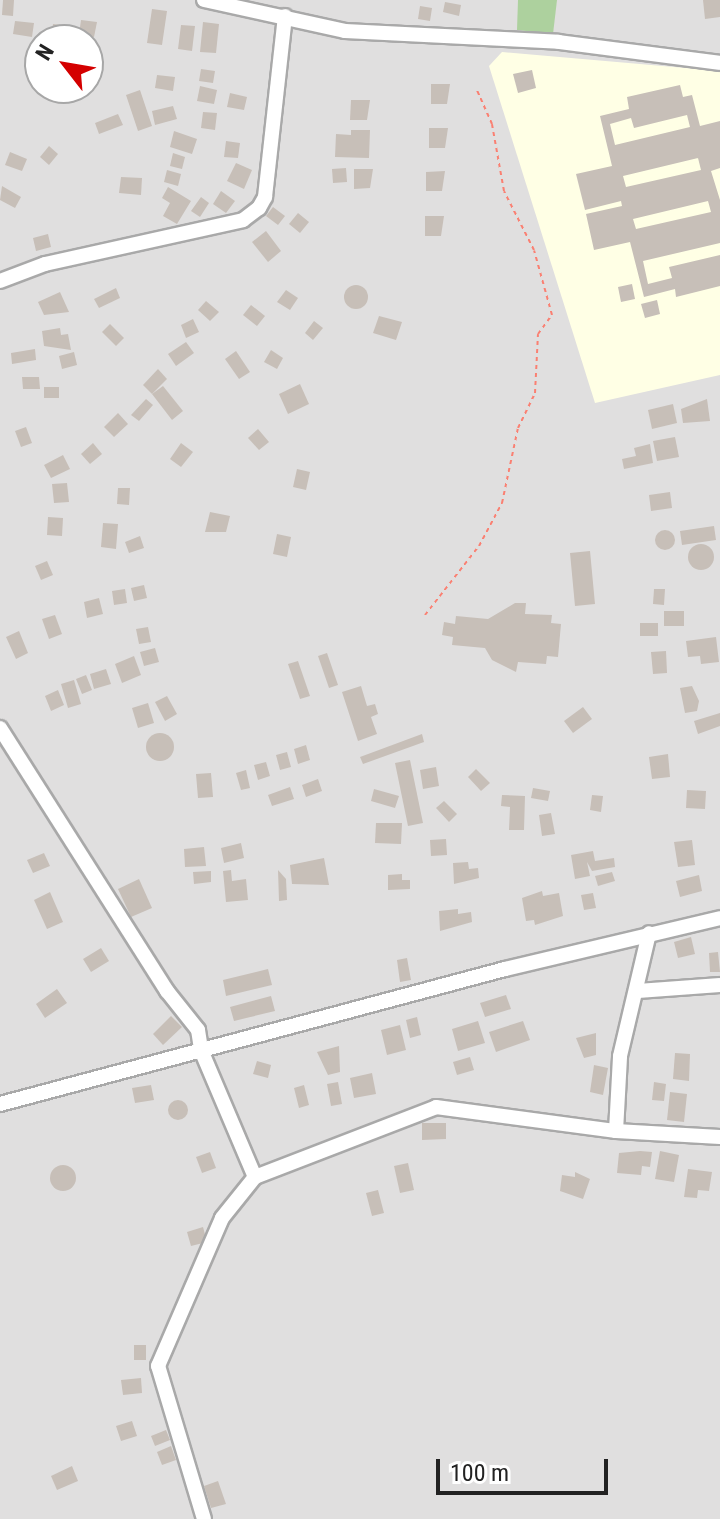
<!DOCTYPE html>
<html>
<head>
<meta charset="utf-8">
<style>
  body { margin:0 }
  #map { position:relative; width:720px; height:1519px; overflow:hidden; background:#f2efe9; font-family:"Roboto Condensed",sans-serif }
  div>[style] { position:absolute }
  .residential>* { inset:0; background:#e0dfdf }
  .education>* { inset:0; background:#ffffe5 }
  .forest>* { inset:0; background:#add19e }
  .building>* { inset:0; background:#c7bfb8 }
  .round { border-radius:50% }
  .path>* { height:2px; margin-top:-1px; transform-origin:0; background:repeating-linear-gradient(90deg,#fa8072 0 4px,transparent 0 8px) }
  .roads { filter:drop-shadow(2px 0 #a9a9a9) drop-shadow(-2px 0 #a9a9a9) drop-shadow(0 2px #a9a9a9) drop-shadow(0 -2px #a9a9a9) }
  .minor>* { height:14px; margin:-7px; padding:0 7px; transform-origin:7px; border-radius:7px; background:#fff }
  span { translate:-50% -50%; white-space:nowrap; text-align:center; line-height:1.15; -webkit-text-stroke:6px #fff; paint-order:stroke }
  .north { position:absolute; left:24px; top:24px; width:80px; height:80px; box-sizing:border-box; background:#fff; border:2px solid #a7a7a7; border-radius:50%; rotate:301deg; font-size:22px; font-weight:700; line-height:32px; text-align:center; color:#222 }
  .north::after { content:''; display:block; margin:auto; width:28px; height:36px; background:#d40000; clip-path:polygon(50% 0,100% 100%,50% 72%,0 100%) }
  .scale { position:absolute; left:436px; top:1459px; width:172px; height:36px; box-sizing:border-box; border:4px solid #222; border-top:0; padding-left:10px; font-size:24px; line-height:28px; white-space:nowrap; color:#222; -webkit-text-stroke:6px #fff; paint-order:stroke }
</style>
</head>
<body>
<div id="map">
  <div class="residential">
    <i style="clip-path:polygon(evenodd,0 0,720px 0,720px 1519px,0 1519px,0 0,40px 40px,88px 40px,88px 88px,40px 88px,40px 40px)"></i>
  </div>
  <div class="education">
    <i style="clip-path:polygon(502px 52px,720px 71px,720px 375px,595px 403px,489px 66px)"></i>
  </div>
  <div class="forest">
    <i style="clip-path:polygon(518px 0,557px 0,553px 34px,517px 30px)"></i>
  </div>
  <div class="building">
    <i style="clip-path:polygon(3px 0,14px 0,13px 16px,2px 15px)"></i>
    <i style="clip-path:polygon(703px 0,720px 0,720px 17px,705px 19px)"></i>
    <i style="clip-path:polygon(445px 2px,461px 5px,459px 16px,443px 12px)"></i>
    <i style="clip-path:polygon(420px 6px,432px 8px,430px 21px,418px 19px)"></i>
    <i style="clip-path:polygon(152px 9px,167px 11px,162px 45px,147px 43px)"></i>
    <i style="clip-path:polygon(81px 20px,97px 22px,94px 37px,79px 35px)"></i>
    <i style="clip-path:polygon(15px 21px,34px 23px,32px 37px,13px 34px)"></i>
    <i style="clip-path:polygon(203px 22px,219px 24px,216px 53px,200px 52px)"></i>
    <i style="clip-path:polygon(53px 24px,71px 26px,69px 40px,51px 40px)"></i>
    <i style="clip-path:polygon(181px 25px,195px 26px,192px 51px,178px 49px)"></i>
    <i style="clip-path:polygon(201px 69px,215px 71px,213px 83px,199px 81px)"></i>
    <i style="clip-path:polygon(532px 70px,536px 88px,518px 93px,513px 74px)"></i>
    <i style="clip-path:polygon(157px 75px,175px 77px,173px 91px,155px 88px)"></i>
    <i style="clip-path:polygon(431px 84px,450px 84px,447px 104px,431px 104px)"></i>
    <i style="clip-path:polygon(evenodd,680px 85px,683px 97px,692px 95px,700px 126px,720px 121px,720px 168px,711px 171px,720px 200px,720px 243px,643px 261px,648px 284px,672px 278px,669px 267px,720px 255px,720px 286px,676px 297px,675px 289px,644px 297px,630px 242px,594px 250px,586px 214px,622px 206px,621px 201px,585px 210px,576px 174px,612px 166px,600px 116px,629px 109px,627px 97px,680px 85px,687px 115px,690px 127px,615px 145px,610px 124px,631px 118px,634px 128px,687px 115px,680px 85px,698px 158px,701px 170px,626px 187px,623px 176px,698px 158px,680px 85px,708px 201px,711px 212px,636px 229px,633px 219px,708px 201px)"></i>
    <i style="clip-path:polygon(200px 86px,217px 90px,214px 104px,197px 101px)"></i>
    <i style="clip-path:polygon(140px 90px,152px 126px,138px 131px,126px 95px)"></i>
    <i style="clip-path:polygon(230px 93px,247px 97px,244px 110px,227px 107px)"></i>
    <i style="clip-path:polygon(351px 100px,370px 100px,367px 120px,350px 120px)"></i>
    <i style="clip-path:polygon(173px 106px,177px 119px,155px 125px,152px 111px)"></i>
    <i style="clip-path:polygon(203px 112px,217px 113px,215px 130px,201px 128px)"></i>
    <i style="clip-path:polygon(118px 114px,123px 125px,99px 134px,95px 123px)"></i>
    <i style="clip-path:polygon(429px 128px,448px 128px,445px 148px,429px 148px)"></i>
    <i style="clip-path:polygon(351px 130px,370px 130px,369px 158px,335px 157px,336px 134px,351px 135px)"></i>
    <i style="clip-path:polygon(174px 131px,197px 139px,192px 154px,170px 147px)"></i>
    <i style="clip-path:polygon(226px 141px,240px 143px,238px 158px,224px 157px)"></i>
    <i style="clip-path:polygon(49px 146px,58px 154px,49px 165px,40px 157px)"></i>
    <i style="clip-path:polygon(10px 152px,27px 159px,22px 171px,5px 165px)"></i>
    <i style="clip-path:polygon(173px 153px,185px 157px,182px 169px,170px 166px)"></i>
    <i style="clip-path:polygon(236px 163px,252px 170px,244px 189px,227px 181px)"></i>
    <i style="clip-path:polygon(346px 168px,347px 182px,333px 183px,332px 169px)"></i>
    <i style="clip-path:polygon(354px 169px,373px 169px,370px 188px,354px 189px)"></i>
    <i style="clip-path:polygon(167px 170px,181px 174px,178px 186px,164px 182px)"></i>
    <i style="clip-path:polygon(445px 171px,442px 191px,426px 191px,426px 172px)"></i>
    <i style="clip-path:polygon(121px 177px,142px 178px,141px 195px,119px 193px)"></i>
    <i style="clip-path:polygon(2px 186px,21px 197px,15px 208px,0 200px)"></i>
    <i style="clip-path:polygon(168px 187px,191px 201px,177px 224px,163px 216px,170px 203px,162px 198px)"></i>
    <i style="clip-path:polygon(221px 191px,235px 201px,226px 213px,213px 204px)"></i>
    <i style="clip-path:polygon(201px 197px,209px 203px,200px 217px,191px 211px)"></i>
    <i style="clip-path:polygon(273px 207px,285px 216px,278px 225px,266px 216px)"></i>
    <i style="clip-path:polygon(298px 213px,309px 222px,300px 233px,289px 224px)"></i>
    <i style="clip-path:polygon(425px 216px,444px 216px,441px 236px,425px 236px)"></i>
    <i style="clip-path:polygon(266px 231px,281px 251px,268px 262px,252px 242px)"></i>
    <i style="clip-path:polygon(48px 234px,51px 247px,36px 251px,33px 238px)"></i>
    <i style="clip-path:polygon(632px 284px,635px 299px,621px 302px,618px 287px)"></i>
    <i class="round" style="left:344px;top:285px;width:24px;height:24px"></i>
    <i style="clip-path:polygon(116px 288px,120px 298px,99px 308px,94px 299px)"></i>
    <i style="clip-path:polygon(286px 290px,298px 298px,290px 310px,277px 302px)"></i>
    <i style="clip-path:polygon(60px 292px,69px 312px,44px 315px,38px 302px)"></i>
    <i style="clip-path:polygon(657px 300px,660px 314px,645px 318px,641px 304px)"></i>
    <i style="clip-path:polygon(206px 301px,219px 312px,210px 321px,198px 310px)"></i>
    <i style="clip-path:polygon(251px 305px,265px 316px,257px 326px,243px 315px)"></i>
    <i style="clip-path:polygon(379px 316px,402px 322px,396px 340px,373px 333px)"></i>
    <i style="clip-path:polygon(193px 319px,199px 332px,186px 338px,181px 325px)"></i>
    <i style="clip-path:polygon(314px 321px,323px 328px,313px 340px,305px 333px)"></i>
    <i style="clip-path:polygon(110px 324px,124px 338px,116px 346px,102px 332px)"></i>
    <i style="clip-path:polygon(60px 328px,61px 335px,68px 334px,71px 350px,44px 346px,42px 331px)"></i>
    <i style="clip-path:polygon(186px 342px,194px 353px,176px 366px,168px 354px)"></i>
    <i style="clip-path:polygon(35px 349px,36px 360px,12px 364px,11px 353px)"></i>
    <i style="clip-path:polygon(271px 350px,283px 358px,277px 369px,264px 362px)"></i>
    <i style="clip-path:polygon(236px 351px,250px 372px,239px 379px,225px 359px)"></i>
    <i style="clip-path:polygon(74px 352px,77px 365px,62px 369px,59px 356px)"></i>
    <i style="clip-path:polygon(158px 369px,167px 379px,152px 394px,143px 385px)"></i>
    <i style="clip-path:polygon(22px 377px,39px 377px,40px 389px,23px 389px)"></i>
    <i style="clip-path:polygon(300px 384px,309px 404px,288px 414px,279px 394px)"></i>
    <i style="clip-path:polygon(163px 386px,183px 411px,172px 420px,152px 394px)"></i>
    <i style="clip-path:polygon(44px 387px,59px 387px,59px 398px,44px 398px)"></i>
    <i style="clip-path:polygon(146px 399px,153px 405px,139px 421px,131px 415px)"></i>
    <i style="clip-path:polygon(707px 399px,710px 421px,683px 423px,681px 409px)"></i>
    <i style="clip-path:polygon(673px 404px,677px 423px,652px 429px,648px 410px)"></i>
    <i style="clip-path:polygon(118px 413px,128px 424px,114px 437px,104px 427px)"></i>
    <i style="clip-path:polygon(26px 427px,32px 443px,21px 447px,15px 431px)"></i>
    <i style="clip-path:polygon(258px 429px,269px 442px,259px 450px,248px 438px)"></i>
    <i style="clip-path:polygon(675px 437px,679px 457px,657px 461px,653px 441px)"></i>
    <i style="clip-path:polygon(93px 443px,102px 454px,90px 464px,81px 454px)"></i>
    <i style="clip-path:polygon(181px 443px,193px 452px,181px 467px,170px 459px)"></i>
    <i style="clip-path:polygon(650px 444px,653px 463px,624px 469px,622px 459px,636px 456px,634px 448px)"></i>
    <i style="clip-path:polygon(63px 455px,70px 469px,51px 478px,44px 465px)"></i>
    <i style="clip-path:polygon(297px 469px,310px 472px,306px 490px,293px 487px)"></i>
    <i style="clip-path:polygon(67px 483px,69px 502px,54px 503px,52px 484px)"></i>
    <i style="clip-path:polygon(118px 488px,130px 488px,129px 505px,117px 504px)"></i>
    <i style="clip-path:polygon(670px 492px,672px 508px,651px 511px,649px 495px)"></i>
    <i style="clip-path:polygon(210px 512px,230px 516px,226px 532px,205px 532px)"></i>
    <i style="clip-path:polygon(48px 517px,63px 518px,62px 536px,47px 535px)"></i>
    <i style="clip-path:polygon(103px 523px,118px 524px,116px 549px,101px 547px)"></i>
    <i style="clip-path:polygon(714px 526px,716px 540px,682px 545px,680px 531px)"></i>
    <i class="round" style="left:655px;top:530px;width:20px;height:20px"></i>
    <i style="clip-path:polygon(277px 534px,291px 537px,287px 557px,273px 554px)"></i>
    <i style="clip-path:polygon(140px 536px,144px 548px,129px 553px,125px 542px)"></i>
    <i class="round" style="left:688px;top:544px;width:26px;height:26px"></i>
    <i style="clip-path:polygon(590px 551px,595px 604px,575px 606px,570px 553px)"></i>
    <i style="clip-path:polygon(47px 561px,53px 575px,41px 580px,35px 566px)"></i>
    <i style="clip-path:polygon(144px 585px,147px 598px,134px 601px,131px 588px)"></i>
    <i style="clip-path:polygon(125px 589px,127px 603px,114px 605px,112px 591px)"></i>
    <i style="clip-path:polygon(654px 589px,665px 589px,664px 605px,653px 604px)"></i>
    <i style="clip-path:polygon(99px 598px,103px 614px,87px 618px,84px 602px)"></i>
    <i style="clip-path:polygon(515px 603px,526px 603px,525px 614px,552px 615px,551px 623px,561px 624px,558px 657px,547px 656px,546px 664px,518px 662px,516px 672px,492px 660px,485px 648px,452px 645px,453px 637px,442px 635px,444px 622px,455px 624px,456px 616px,488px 619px)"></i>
    <i style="clip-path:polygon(664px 611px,684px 611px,684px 626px,664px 626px)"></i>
    <i style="clip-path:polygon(55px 615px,62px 634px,49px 639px,42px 619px)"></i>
    <i style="clip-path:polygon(640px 623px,658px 623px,658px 636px,640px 636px)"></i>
    <i style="clip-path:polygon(148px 627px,151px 642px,139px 644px,136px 629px)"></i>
    <i style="clip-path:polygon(19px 631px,28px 653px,16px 659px,6px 637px)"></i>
    <i style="clip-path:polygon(716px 637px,719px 662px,701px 664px,700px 656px,688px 657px,686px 641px)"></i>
    <i style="clip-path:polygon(155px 648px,159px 662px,144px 666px,140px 652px)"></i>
    <i style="clip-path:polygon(666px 651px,667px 673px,653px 674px,651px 652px)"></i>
    <i style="clip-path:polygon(327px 653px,338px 685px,329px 688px,318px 656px)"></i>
    <i style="clip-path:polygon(134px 656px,141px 675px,122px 683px,115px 664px)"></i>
    <i style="clip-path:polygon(298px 661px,310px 696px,300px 699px,288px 664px)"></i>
    <i style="clip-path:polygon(106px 669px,111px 684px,94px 689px,90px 674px)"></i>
    <i style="clip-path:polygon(86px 675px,92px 690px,82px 694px,76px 679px)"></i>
    <i style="clip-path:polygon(74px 680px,81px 704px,68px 708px,61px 684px)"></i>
    <i style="clip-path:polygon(361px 686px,367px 706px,375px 704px,378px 714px,371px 717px,377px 734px,358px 741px,342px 692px)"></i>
    <i style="clip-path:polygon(692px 686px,699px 701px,697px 711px,685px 713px,680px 688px)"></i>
    <i style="clip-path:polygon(58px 690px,64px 705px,51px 711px,45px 696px)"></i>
    <i style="clip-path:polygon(167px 696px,177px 714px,165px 721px,155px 702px)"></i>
    <i style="clip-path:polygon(148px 703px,154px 723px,138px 728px,132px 708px)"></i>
    <i style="clip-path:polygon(583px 707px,592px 719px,573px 733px,564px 721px)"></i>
    <i style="clip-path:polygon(720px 713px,720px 726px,698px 734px,694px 721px)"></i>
    <i class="round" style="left:146px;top:733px;width:28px;height:28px"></i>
    <i style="clip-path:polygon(422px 734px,424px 742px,363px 764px,360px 757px)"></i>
    <i style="clip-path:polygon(306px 745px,310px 760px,298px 764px,294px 749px)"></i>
    <i style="clip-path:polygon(287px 752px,291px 767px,280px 770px,276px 755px)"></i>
    <i style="clip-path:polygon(668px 754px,670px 777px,652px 779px,649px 757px)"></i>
    <i style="clip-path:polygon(410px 760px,423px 823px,408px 826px,395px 763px)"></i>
    <i style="clip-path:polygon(266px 762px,270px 776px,258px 780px,254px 765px)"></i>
    <i style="clip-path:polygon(436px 767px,439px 786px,423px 789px,420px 770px)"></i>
    <i style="clip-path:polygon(476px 769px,490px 783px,481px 791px,468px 777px)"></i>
    <i style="clip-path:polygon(246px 770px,250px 788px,241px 790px,236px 773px)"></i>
    <i style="clip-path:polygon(211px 773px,213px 797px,198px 798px,196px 774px)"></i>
    <i style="clip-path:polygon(318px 779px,322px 791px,306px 797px,302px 785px)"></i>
    <i style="clip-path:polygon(290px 787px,294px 799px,272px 806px,268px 795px)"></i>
    <i style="clip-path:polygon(533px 788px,550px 791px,548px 801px,531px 798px)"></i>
    <i style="clip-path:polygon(374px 789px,399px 796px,395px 808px,371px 801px)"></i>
    <i style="clip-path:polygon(687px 790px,706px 791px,705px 809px,686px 808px)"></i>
    <i style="clip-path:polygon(502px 795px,525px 796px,524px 830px,509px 830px,510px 807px,501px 806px)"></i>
    <i style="clip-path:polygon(592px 795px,603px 796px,601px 812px,590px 810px)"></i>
    <i style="clip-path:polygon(444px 801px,457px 814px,449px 822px,436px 808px)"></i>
    <i style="clip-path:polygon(551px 813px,555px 834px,542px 836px,539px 815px)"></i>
    <i style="clip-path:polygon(376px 823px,402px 823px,401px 844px,375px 843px)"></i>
    <i style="clip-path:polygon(446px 839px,447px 855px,431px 856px,430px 840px)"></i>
    <i style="clip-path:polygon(692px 840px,695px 865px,678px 867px,674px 842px)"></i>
    <i style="clip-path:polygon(241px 843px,244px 858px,224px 863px,221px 848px)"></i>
    <i style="clip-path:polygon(204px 847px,206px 866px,185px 867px,184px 849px)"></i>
    <i style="clip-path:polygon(593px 851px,595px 861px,614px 858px,615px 867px,592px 871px,587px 862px,590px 876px,575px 879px,571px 855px)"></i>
    <i style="clip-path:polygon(44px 853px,50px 866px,33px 873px,27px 860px)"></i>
    <i style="clip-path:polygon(324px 858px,329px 885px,292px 884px,290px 865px)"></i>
    <i style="clip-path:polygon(468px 862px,469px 869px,478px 868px,479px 878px,454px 884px,453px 863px)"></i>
    <i style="clip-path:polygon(231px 870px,232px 881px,246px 879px,248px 900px,226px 902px,223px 871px)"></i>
    <i style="clip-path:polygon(278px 870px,286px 879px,287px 900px,279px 901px)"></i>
    <i style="clip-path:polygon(211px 871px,211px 882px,194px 884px,193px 872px)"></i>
    <i style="clip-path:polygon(612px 872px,615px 881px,598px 886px,595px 876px)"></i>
    <i style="clip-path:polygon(402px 874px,402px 880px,410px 880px,410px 889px,388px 890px,388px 875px)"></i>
    <i style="clip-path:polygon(699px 875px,702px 891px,680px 897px,676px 881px)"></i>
    <i style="clip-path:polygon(139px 879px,152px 908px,131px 917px,118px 889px)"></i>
    <i style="clip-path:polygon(542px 891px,543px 896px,559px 893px,563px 916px,535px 925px,534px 920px,526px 921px,522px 898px)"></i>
    <i style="clip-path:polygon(50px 892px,63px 922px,47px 929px,34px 900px)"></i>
    <i style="clip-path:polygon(593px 893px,596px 908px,584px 910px,581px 895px)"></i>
    <i style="clip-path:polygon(458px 909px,458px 914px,471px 912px,472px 922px,440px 931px,439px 911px)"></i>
    <i style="clip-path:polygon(691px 937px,695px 954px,678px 958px,674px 942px)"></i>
    <i style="clip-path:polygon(101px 948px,109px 961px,91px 972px,83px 959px)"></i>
    <i style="clip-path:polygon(718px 952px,720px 972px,710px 972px,709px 953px)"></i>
    <i style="clip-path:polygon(407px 958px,411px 980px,400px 982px,397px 960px)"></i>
    <i style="clip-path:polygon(268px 969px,272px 985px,226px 996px,223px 980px)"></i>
    <i style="clip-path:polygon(57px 989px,67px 1003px,45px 1018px,36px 1004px)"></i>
    <i style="clip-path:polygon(506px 995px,511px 1009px,485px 1017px,480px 1003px)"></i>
    <i style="clip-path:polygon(271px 996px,275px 1011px,234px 1021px,230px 1007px)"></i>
    <i style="clip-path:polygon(171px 1016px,182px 1027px,163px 1045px,153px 1034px)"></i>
    <i style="clip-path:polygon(417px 1017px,421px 1035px,410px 1038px,406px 1020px)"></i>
    <i style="clip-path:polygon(478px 1021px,485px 1043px,458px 1051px,452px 1029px)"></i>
    <i style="clip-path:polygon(523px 1021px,530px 1040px,496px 1052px,489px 1032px)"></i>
    <i style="clip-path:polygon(400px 1025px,406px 1050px,387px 1055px,381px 1030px)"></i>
    <i style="clip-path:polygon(596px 1033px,596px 1055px,584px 1058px,576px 1038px)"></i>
    <i style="clip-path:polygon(339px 1046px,340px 1072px,328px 1075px,317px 1052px)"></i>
    <i style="clip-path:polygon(675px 1053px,690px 1054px,689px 1081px,673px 1079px)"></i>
    <i style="clip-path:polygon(470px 1057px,474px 1070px,457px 1075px,453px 1062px)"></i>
    <i style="clip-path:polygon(257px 1061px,271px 1065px,268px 1078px,253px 1074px)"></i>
    <i style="clip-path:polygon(594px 1065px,608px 1068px,603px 1095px,590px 1092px)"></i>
    <i style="clip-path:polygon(372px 1073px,376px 1094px,354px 1098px,350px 1078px)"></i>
    <i style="clip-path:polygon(338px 1082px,342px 1104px,331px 1106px,327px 1084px)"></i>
    <i style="clip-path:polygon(654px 1082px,666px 1084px,664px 1101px,652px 1100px)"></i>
    <i style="clip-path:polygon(151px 1085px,154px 1100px,135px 1103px,132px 1088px)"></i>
    <i style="clip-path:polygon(304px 1085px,309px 1105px,299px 1108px,294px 1088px)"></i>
    <i style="clip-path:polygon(670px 1092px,687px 1094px,684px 1122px,667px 1120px)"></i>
    <i class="round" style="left:168px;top:1100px;width:20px;height:20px"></i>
    <i style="clip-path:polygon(422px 1123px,446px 1123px,446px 1139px,422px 1140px)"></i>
    <i style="clip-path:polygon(640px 1151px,652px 1152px,650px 1167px,642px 1166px,641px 1175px,617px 1173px,619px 1153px)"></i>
    <i style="clip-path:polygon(660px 1151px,679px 1155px,674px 1182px,655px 1179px)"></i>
    <i style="clip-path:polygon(210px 1152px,216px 1168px,202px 1173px,196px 1157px)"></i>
    <i style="clip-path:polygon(408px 1163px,414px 1190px,400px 1193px,394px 1166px)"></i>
    <i class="round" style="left:50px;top:1165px;width:26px;height:26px"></i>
    <i style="clip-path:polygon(688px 1169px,712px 1172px,709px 1191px,698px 1190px,697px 1198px,684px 1197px)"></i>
    <i style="clip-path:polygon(575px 1172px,590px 1179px,583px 1199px,560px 1191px,562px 1175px,575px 1177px)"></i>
    <i style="clip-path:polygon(378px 1190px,384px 1213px,372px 1216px,366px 1193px)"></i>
    <i style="clip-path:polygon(203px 1227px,207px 1242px,191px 1246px,187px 1232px)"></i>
    <i style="clip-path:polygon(134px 1345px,146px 1345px,146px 1360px,134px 1360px)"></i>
    <i style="clip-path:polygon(141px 1378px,142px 1393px,123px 1395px,121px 1380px)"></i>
    <i style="clip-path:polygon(132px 1421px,137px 1436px,121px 1441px,116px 1426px)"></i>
    <i style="clip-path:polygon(166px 1430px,170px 1440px,155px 1446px,151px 1436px)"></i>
    <i style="clip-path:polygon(171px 1446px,176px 1460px,162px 1465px,157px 1452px)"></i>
    <i style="clip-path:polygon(72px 1466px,78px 1481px,57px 1490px,51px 1476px)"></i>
    <i style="clip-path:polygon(218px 1481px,226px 1504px,211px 1508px,204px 1486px)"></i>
  </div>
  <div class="path">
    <i style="left:425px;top:615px;width:88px;rotate:-52deg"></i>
    <i style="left:479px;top:546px;width:49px;rotate:-61.9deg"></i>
    <i style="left:502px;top:503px;width:77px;rotate:-78deg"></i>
    <i style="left:518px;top:428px;width:39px;rotate:-64deg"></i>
    <i style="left:535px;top:393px;width:59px;rotate:-87.1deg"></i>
    <i style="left:538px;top:334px;width:24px;rotate:-54deg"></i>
    <i style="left:552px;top:315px;width:67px;rotate:-105.5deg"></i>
    <i style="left:534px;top:250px;width:66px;rotate:-117deg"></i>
    <i style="left:504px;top:191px;width:68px;rotate:-100.2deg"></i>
    <i style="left:492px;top:124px;width:37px;rotate:-114deg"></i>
  </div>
  <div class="roads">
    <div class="minor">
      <i style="left:204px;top:0;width:144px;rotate:12.4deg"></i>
      <i style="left:345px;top:31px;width:214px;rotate:2.9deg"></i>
      <i style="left:559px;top:42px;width:162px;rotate:7.4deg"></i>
      <i style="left:0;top:281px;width:48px;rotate:-20.7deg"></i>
      <i style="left:45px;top:264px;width:203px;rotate:-12.5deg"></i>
      <i style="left:243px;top:220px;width:20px;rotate:-37deg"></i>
      <i style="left:259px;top:208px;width:13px;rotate:-61deg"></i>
      <i style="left:265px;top:197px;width:182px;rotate:-83.7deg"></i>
      <i style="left:0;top:728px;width:312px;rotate:57.6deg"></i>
      <i style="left:167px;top:991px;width:50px;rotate:51.5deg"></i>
      <i style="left:198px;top:1030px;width:20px;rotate:81deg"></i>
      <i style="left:201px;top:1050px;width:138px;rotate:67deg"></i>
      <i style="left:638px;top:991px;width:82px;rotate:-4.2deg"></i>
      <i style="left:0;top:1104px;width:523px;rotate:-14.97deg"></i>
      <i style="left:505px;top:969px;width:221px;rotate:-13.3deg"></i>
      <i style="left:616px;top:1131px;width:75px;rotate:-86.9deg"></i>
      <i style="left:620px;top:1056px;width:126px;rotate:-76.7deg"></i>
      <i style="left:204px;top:1519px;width:160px;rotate:-106.7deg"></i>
      <i style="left:158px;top:1366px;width:161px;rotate:-66.6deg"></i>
      <i style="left:222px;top:1218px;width:53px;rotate:-51.2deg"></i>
      <i style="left:255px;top:1177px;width:194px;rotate:-21.1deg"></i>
      <i style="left:436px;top:1107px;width:182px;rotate:7.6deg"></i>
      <i style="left:616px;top:1131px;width:104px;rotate:3.3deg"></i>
    </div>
  </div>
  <div class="north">N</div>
  <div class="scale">100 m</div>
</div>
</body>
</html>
